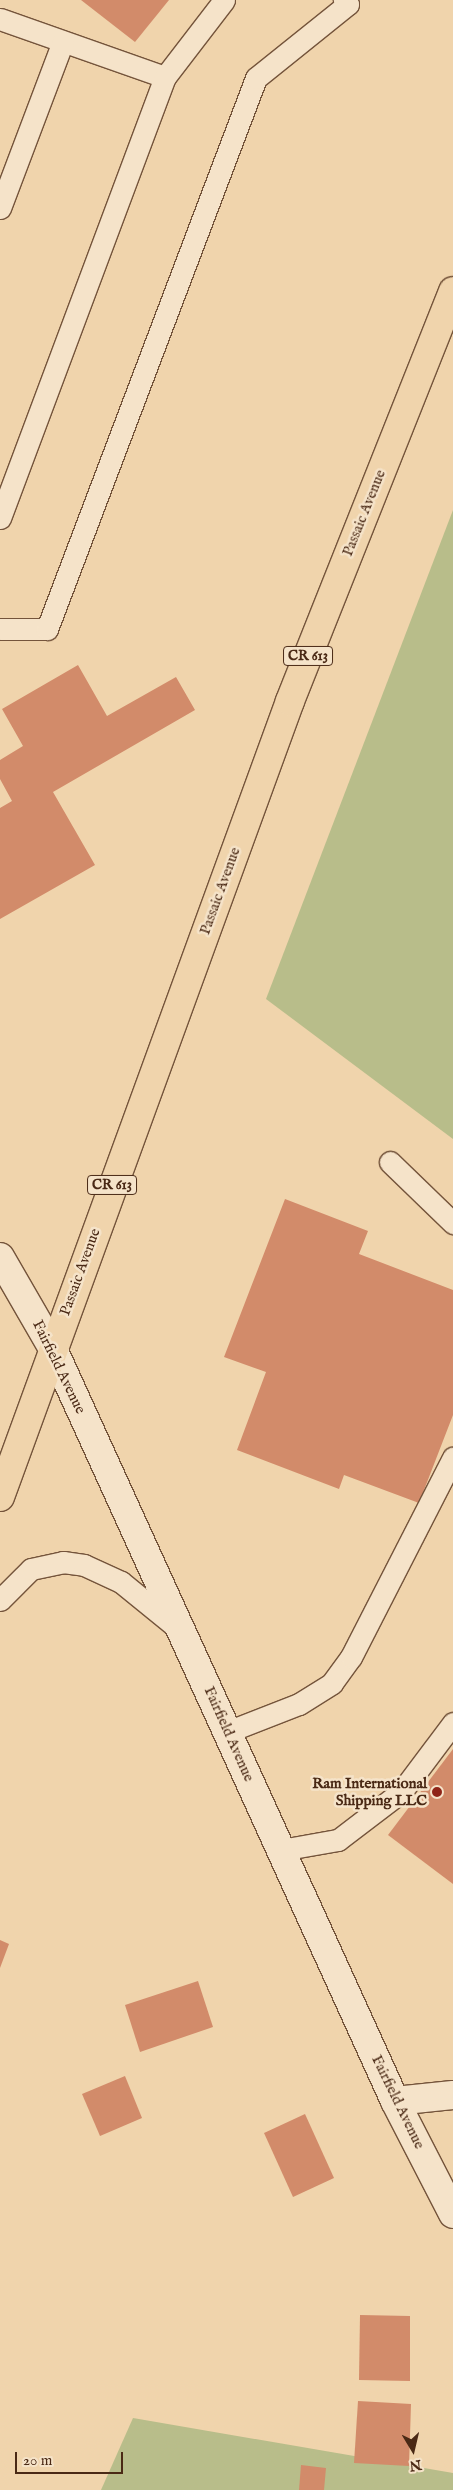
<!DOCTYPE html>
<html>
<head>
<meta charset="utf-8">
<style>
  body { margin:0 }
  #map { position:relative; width:453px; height:2490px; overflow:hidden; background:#f0d4ac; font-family:"IM FELL English",serif }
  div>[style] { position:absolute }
  .green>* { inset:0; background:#b8bd8a }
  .building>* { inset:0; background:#d28b6a }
  .roads { filter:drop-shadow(1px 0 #74543b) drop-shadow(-1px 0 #74543b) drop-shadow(0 1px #74543b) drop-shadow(0 -1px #74543b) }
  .lane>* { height:21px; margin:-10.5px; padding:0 10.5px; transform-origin:10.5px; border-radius:10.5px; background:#f5e3c9 }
  .street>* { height:28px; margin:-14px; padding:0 14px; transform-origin:14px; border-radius:14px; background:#f5e3c9 }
  .secondary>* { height:28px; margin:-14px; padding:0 14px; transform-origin:14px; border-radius:14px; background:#f5e3c9 }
  .primary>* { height:28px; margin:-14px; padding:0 14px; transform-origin:14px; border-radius:14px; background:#f0d4ac }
  .dots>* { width:14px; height:14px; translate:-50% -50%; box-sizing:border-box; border:2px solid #f5e3c9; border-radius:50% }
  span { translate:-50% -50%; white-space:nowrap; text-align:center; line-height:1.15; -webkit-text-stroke:5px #f5e3c9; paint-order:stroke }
  .shield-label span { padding:1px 4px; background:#f5e3c9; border:1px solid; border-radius:4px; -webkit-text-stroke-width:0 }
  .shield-label { font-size:14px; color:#4a2915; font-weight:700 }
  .street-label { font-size:15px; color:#4a2915 }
  .poi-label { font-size:15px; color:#4a2915; font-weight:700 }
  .right { translate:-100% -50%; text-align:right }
  .north { position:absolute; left:388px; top:2425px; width:50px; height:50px; -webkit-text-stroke:4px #f5e3c9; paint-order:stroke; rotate:171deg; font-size:14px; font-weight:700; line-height:20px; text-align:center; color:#4a2915 }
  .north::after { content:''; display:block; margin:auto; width:18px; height:22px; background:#4a2915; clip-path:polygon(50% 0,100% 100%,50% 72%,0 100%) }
  .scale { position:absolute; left:15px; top:2452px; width:108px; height:22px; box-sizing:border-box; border:2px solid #4a2915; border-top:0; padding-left:6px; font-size:15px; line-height:18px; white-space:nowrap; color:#4a2915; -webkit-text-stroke:4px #f5e3c9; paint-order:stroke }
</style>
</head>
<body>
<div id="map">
  <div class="green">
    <i style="clip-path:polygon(453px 510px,453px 1139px,266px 999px)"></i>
    <i style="clip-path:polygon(133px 2418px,453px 2473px,453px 2490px,101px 2490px)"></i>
  </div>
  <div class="building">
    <i style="clip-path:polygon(81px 0,169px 0,135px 42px)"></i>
    <i style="clip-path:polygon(78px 665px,107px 716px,176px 677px,195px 710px,53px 792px,95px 865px,0 919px,0 808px,12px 801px,0 779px,0 760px,23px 746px,2px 709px)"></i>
    <i style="clip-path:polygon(285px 1199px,368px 1231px,359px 1254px,453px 1290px,453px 1415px,419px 1503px,344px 1475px,339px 1489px,237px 1450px,266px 1372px,224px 1357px)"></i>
    <i style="clip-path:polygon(453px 1749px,453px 1884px,388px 1835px)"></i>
    <i style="clip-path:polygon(0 1940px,9px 1944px,0 1968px)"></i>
    <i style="clip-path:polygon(198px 1981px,213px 2027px,140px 2052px,125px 2005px)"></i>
    <i style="clip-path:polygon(125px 2076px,142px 2118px,100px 2136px,82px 2094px)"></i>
    <i style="clip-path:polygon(305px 2114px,334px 2178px,293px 2197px,264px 2133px)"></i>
    <i style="clip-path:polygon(360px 2315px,410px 2316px,410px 2381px,359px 2380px)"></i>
    <i style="clip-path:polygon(358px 2401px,411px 2404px,409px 2466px,354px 2463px)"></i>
    <i style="clip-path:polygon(301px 2465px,326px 2468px,324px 2490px,299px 2490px)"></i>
  </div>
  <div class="roads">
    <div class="lane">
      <i style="left:0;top:19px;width:175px;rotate:19.4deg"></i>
      <i style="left:165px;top:77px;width:97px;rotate:-52.5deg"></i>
      <i style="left:0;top:208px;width:178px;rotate:-69.3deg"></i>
      <i style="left:0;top:518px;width:471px;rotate:-69.5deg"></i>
      <i style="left:0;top:629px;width:47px"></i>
      <i style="left:47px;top:629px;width:589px;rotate:-69.23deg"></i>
      <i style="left:256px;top:78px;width:118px;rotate:-38.8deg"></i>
      <i style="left:348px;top:4px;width:6px;rotate:-135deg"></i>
      <i style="left:390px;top:1162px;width:88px;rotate:44.1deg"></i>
      <i style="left:0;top:1600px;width:44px;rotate:-45deg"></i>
      <i style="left:31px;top:1569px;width:33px;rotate:-12deg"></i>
      <i style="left:63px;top:1562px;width:21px;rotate:8deg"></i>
      <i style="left:84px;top:1565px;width:41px;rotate:24.7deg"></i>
      <i style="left:121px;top:1582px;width:77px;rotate:39.2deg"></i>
      <i style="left:227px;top:1732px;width:77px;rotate:-21.3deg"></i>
      <i style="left:299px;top:1704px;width:39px;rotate:-32deg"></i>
      <i style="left:332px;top:1683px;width:32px;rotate:-54deg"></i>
      <i style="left:351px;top:1657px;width:224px;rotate:-62.9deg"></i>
      <i style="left:281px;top:1850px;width:58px;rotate:-10deg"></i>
      <i style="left:338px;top:1840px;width:81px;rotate:-37.4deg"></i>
      <i style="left:402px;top:1791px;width:85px;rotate:-53.1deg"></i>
    </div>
    <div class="street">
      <i style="left:52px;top:1347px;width:828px;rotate:65.54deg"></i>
      <i style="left:395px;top:2101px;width:127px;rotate:62.8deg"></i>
      <i style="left:395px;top:2101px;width:58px;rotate:-5.9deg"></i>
    </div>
    <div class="secondary">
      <i style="left:0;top:1257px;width:104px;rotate:60deg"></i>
    </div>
    <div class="primary">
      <i style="left:0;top:1497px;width:847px;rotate:-69.98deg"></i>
      <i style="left:290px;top:701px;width:441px;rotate:-68.3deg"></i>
    </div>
  </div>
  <div class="dots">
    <i style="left:437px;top:1792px;background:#8f2418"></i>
  </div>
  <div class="shield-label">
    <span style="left:308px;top:656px">CR 613</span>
    <span style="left:112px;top:1185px">CR 613</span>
  </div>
  <div class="street-label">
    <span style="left:364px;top:513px;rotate:-68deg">Passaic Avenue</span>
    <span style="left:220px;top:891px;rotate:-70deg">Passaic Avenue</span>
    <span style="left:80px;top:1272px;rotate:-70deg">Passaic Avenue</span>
    <span style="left:59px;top:1367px;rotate:64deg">Fairfield Avenue</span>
    <span style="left:229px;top:1734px;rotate:66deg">Fairfield Avenue</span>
    <span style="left:398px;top:2102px;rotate:64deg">Fairfield Avenue</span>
  </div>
  <div class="poi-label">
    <span class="right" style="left:427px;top:1792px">Ram International<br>Shipping LLC</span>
  </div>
  <div class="north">N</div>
  <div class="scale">20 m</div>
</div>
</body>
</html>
